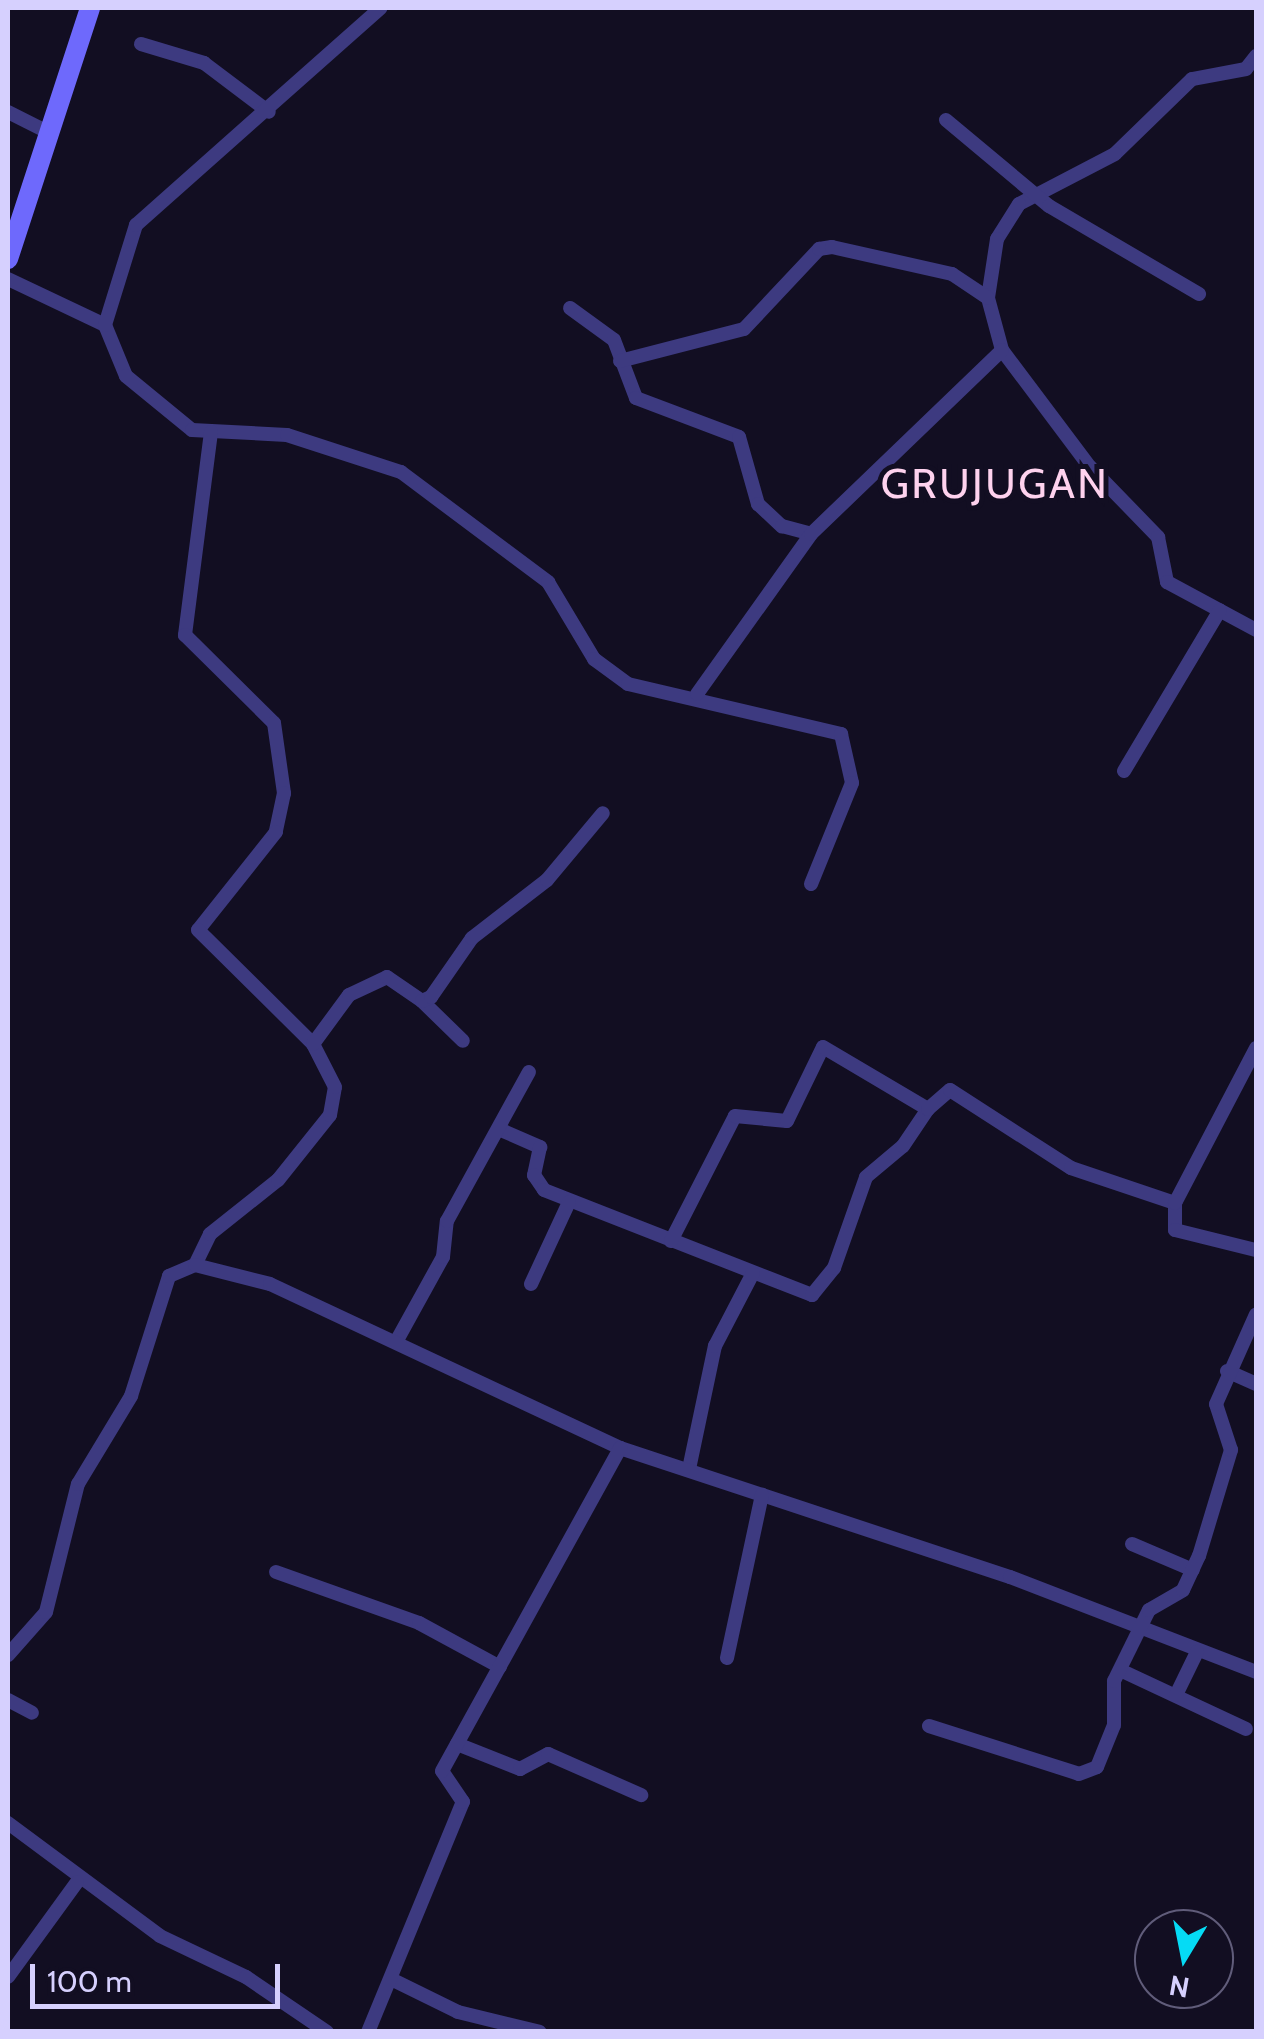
<!DOCTYPE html>
<html>
<head>
<meta charset="utf-8">
<style>
  body { margin:0 }
  #map { position:relative; width:1264px; height:2039px; overflow:hidden; background:#120e22; font-family:Cabin,sans-serif }
  div>[style] { position:absolute }
  .street>* { height:14px; margin:-7px; padding:0 7px; transform-origin:7px; border-radius:7px; background:#3d3a80 }
  .secondary>* { height:20px; margin:-10px; padding:0 10px; transform-origin:10px; border-radius:10px; background:#6e69fc }
  span { translate:-50% -50%; white-space:nowrap; text-align:center; line-height:1.15; -webkit-text-stroke:10px #120e22; paint-order:stroke }
  .quarter-label { font-size:42px; color:#fed2ee; letter-spacing:2.5px }
  .frame { position:absolute; inset:0; border:10px solid #d6d0fe; pointer-events:none }
  .north { position:absolute; left:1134px; top:1909px; width:100px; height:100px; box-sizing:border-box; background:#120e22; border:2px solid #605c7a; border-radius:50%; rotate:190deg; font-size:28px; font-weight:700; line-height:40px; text-align:center; color:#d6d0fe }
  .north::after { content:''; display:block; margin:auto; width:35px; height:45px; background:#05dbf5; clip-path:polygon(50% 0,100% 100%,50% 72%,0 100%) }
  .scale { position:absolute; left:30px; top:1964px; width:250px; height:45px; box-sizing:border-box; border:5px solid #d6d0fe; border-top:0; padding-left:12px; font-size:30px; line-height:35px; white-space:nowrap; color:#d6d0fe; -webkit-text-stroke:8px #120e22; paint-order:stroke }
</style>
</head>
<body>
<div id="map">
  <div class="street">
    <i style="left:141px;top:44px;width:66px;rotate:16.8deg"></i>
    <i style="left:204px;top:63px;width:81px;rotate:37deg"></i>
    <i style="left:1256px;top:56px;width:16px;rotate:128deg"></i>
    <i style="left:1246px;top:69px;width:55px;rotate:169.5deg"></i>
    <i style="left:1192px;top:79px;width:107px;rotate:135.8deg"></i>
    <i style="left:1115px;top:154px;width:108px;rotate:152.5deg"></i>
    <i style="left:1019px;top:204px;width:41px;rotate:122.2deg"></i>
    <i style="left:997px;top:239px;width:60px;rotate:98.7deg"></i>
    <i style="left:988px;top:298px;width:54px;rotate:74.9deg"></i>
    <i style="left:1002px;top:350px;width:146px;rotate:53.1deg"></i>
    <i style="left:1090px;top:467px;width:98px;rotate:45.8deg"></i>
    <i style="left:1158px;top:537px;width:46px;rotate:78.7deg"></i>
    <i style="left:1167px;top:582px;width:101px;rotate:28.3deg"></i>
    <i style="left:8px;top:112px;width:45px;rotate:26.6deg"></i>
    <i style="left:946px;top:120px;width:134px;rotate:39.9deg"></i>
    <i style="left:1049px;top:206px;width:174px;rotate:30.4deg"></i>
    <i style="left:8px;top:279px;width:107px;rotate:25.4deg"></i>
    <i style="left:105px;top:325px;width:55px;rotate:67.6deg"></i>
    <i style="left:126px;top:376px;width:85px;rotate:39.3deg"></i>
    <i style="left:192px;top:430px;width:95px;rotate:3deg"></i>
    <i style="left:287px;top:435px;width:120px;rotate:18deg"></i>
    <i style="left:401px;top:472px;width:184px;rotate:36.8deg"></i>
    <i style="left:548px;top:582px;width:90px;rotate:59.1deg"></i>
    <i style="left:594px;top:659px;width:42px;rotate:36.3deg"></i>
    <i style="left:628px;top:684px;width:219px;rotate:13.2deg"></i>
    <i style="left:841px;top:734px;width:50px;rotate:77.3deg"></i>
    <i style="left:852px;top:783px;width:109px;rotate:112.1deg"></i>
    <i style="left:570px;top:308px;width:54px;rotate:36deg"></i>
    <i style="left:614px;top:340px;width:62px;rotate:69.2deg"></i>
    <i style="left:636px;top:398px;width:110px;rotate:20.7deg"></i>
    <i style="left:739px;top:437px;width:70px;rotate:74.2deg"></i>
    <i style="left:758px;top:504px;width:33px;rotate:43deg"></i>
    <i style="left:782px;top:526px;width:30px;rotate:15deg"></i>
    <i style="left:105px;top:325px;width:105px;rotate:-72.8deg"></i>
    <i style="left:136px;top:225px;width:327px;rotate:-41.6deg"></i>
    <i style="left:620px;top:361px;width:128px;rotate:-14.5deg"></i>
    <i style="left:744px;top:329px;width:110px;rotate:-46.8deg"></i>
    <i style="left:819px;top:249px;width:13px;rotate:-9deg"></i>
    <i style="left:832px;top:247px;width:123px;rotate:12.7deg"></i>
    <i style="left:952px;top:274px;width:43px;rotate:33.7deg"></i>
    <i style="left:211px;top:432px;width:205px;rotate:97.3deg"></i>
    <i style="left:185px;top:635px;width:125px;rotate:44.7deg"></i>
    <i style="left:274px;top:723px;width:71px;rotate:81.9deg"></i>
    <i style="left:284px;top:793px;width:40px;rotate:102deg"></i>
    <i style="left:276px;top:832px;width:125px;rotate:128.5deg"></i>
    <i style="left:198px;top:930px;width:162px;rotate:44.7deg"></i>
    <i style="left:697px;top:694px;width:196px;rotate:-54.5deg"></i>
    <i style="left:811px;top:534px;width:265px;rotate:-43.9deg"></i>
    <i style="left:1124px;top:771px;width:187px;rotate:-59.2deg"></i>
    <i style="left:422px;top:1001px;width:57px;rotate:44.3deg"></i>
    <i style="left:501px;top:1130px;width:43px;rotate:23.6deg"></i>
    <i style="left:540px;top:1147px;width:29px;rotate:102deg"></i>
    <i style="left:534px;top:1175px;width:18px;rotate:56deg"></i>
    <i style="left:544px;top:1190px;width:288px;rotate:21.4deg"></i>
    <i style="left:812px;top:1295px;width:35px;rotate:-51deg"></i>
    <i style="left:834px;top:1268px;width:96px;rotate:-70.6deg"></i>
    <i style="left:866px;top:1177px;width:48px;rotate:-40deg"></i>
    <i style="left:903px;top:1146px;width:45px;rotate:-56deg"></i>
    <i style="left:1175px;top:1203px;width:27px;rotate:90deg"></i>
    <i style="left:1175px;top:1230px;width:83px;rotate:13.9deg"></i>
    <i style="left:671px;top:1241px;width:140px;rotate:-62.9deg"></i>
    <i style="left:735px;top:1116px;width:52px;rotate:5.5deg"></i>
    <i style="left:787px;top:1121px;width:82px;rotate:-64.1deg"></i>
    <i style="left:823px;top:1047px;width:122px;rotate:30.6deg"></i>
    <i style="left:928px;top:1109px;width:29px;rotate:-41deg"></i>
    <i style="left:950px;top:1090px;width:144px;rotate:32.8deg"></i>
    <i style="left:1071px;top:1168px;width:110px;rotate:18.6deg"></i>
    <i style="left:1175px;top:1203px;width:175px;rotate:-62.4deg"></i>
    <i style="left:195px;top:1265px;width:34px;rotate:-64deg"></i>
    <i style="left:210px;top:1234px;width:87px;rotate:-38.5deg"></i>
    <i style="left:278px;top:1180px;width:83px;rotate:-51.3deg"></i>
    <i style="left:330px;top:1115px;width:28px;rotate:-80deg"></i>
    <i style="left:335px;top:1087px;width:48px;rotate:-117.1deg"></i>
    <i style="left:313px;top:1044px;width:61px;rotate:-53.7deg"></i>
    <i style="left:349px;top:995px;width:42px;rotate:-25.3deg"></i>
    <i style="left:387px;top:977px;width:42px;rotate:34.4deg"></i>
    <i style="left:422px;top:1001px;width:10px;rotate:-24deg"></i>
    <i style="left:431px;top:997px;width:72px;rotate:-55.2deg"></i>
    <i style="left:472px;top:938px;width:95px;rotate:-37.7deg"></i>
    <i style="left:547px;top:880px;width:87px;rotate:-50.1deg"></i>
    <i style="left:531px;top:1284px;width:90px;rotate:-65.1deg"></i>
    <i style="left:396px;top:1342px;width:97px;rotate:-61.1deg"></i>
    <i style="left:443px;top:1257px;width:36px;rotate:-84deg"></i>
    <i style="left:447px;top:1221px;width:170px;rotate:-61.2deg"></i>
    <i style="left:1227px;top:1371px;width:32px;rotate:24deg"></i>
    <i style="left:689px;top:1469px;width:126px;rotate:-78.1deg"></i>
    <i style="left:715px;top:1346px;width:82px;rotate:-62.5deg"></i>
    <i style="left:1132px;top:1544px;width:66px;rotate:23.1deg"></i>
    <i style="left:276px;top:1572px;width:152px;rotate:19.6deg"></i>
    <i style="left:419px;top:1623px;width:92px;rotate:28.5deg"></i>
    <i style="left:8px;top:1655px;width:57px;rotate:-48.5deg"></i>
    <i style="left:46px;top:1612px;width:132px;rotate:-76deg"></i>
    <i style="left:78px;top:1484px;width:103px;rotate:-58.9deg"></i>
    <i style="left:131px;top:1396px;width:126px;rotate:-72.4deg"></i>
    <i style="left:169px;top:1276px;width:28px;rotate:-23deg"></i>
    <i style="left:195px;top:1265px;width:77px;rotate:14.2deg"></i>
    <i style="left:270px;top:1284px;width:387px;rotate:25.1deg"></i>
    <i style="left:620px;top:1448px;width:411px;rotate:18.3deg"></i>
    <i style="left:1010px;top:1577px;width:264px;rotate:21.1deg"></i>
    <i style="left:727px;top:1658px;width:167px;rotate:-77.9deg"></i>
    <i style="left:1120px;top:1670px;width:139px;rotate:25.1deg"></i>
    <i style="left:1176px;top:1695px;width:48px;rotate:-64deg"></i>
    <i style="left:8px;top:1700px;width:27px;rotate:28deg"></i>
    <i style="left:929px;top:1726px;width:157px;rotate:17.7deg"></i>
    <i style="left:1079px;top:1774px;width:19px;rotate:-21deg"></i>
    <i style="left:1097px;top:1767px;width:45px;rotate:-68deg"></i>
    <i style="left:1114px;top:1725px;width:44px;rotate:-90deg"></i>
    <i style="left:1114px;top:1681px;width:79px;rotate:-63.8deg"></i>
    <i style="left:1149px;top:1610px;width:39px;rotate:-30deg"></i>
    <i style="left:1183px;top:1590px;width:38px;rotate:-65deg"></i>
    <i style="left:1199px;top:1556px;width:111px;rotate:-73.2deg"></i>
    <i style="left:1231px;top:1450px;width:48px;rotate:-108.1deg"></i>
    <i style="left:1216px;top:1404px;width:98px;rotate:-66deg"></i>
    <i style="left:457px;top:1744px;width:68px;rotate:21.6deg"></i>
    <i style="left:520px;top:1769px;width:32px;rotate:-28deg"></i>
    <i style="left:548px;top:1754px;width:102px;rotate:23.8deg"></i>
    <i style="left:8px;top:1823px;width:189px;rotate:36.6deg"></i>
    <i style="left:160px;top:1936px;width:95px;rotate:25.5deg"></i>
    <i style="left:246px;top:1977px;width:98px;rotate:34.2deg"></i>
    <i style="left:8px;top:1977px;width:117px;rotate:-54deg"></i>
    <i style="left:393px;top:1980px;width:72px;rotate:26.2deg"></i>
    <i style="left:458px;top:2012px;width:84px;rotate:13.7deg"></i>
    <i style="left:368px;top:2032px;width:249px;rotate:-67.6deg"></i>
    <i style="left:463px;top:1802px;width:37px;rotate:-124deg"></i>
    <i style="left:442px;top:1771px;width:369px;rotate:-61.1deg"></i>
  </div>
  <div class="secondary">
    <i style="left:8px;top:259px;width:264px;rotate:-71.9deg"></i>
  </div>
  <div class="quarter-label">
    <span style="left:995px;top:483px">GRUJUGAN</span>
  </div>
  <div class="frame"></div>
  <div class="north">N</div>
  <div class="scale">100 m</div>
</div>
</body>
</html>
